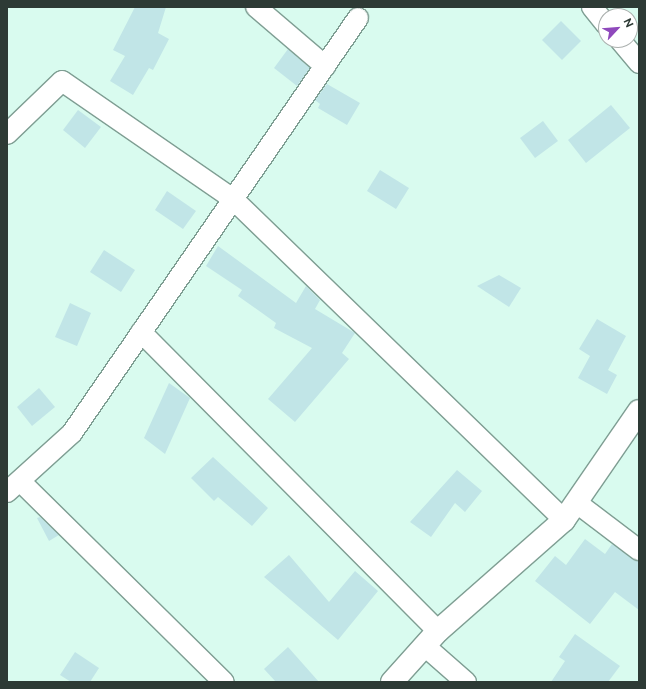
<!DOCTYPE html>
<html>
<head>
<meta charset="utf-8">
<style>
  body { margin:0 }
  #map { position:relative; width:646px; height:689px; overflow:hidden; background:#d9fbef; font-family:Raleway,sans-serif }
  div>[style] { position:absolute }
  .building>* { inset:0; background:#c1e5e7 }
  .roads { filter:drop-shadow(1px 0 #7f9e93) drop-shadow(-1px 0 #7f9e93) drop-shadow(0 1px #7f9e93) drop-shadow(0 -1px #7f9e93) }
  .street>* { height:20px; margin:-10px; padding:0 10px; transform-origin:10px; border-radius:10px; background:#fff }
  .secondary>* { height:22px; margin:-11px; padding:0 11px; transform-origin:11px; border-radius:11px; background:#fff }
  span { translate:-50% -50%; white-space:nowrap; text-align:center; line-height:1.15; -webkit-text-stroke:3px #fff; paint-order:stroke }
  .frame { position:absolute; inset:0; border:8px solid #2d3a35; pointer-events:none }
  .north { position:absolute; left:598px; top:8px; width:40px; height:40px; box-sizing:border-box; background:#fff; border:1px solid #abb0ae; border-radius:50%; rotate:64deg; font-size:11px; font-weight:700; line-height:16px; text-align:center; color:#2d3a35 }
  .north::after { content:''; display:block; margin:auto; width:14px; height:18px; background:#8f49bc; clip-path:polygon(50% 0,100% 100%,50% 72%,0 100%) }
</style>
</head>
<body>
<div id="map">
  <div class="building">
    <i style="clip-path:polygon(135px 7px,166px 7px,158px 33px,169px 39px,153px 70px,149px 68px,133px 95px,110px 81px,125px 56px,113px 50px)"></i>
    <i style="clip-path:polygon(561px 21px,581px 41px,562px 60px,542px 40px)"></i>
    <i style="clip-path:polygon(288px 49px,310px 68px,297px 86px,274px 68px)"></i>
    <i style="clip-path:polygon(327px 84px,360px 103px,347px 125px,318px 108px,320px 104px,315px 100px)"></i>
    <i style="clip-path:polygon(611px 105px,630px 128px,586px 163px,568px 140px)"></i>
    <i style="clip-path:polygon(78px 110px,101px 127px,85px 148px,63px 130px)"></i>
    <i style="clip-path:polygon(543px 121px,558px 141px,535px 158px,520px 138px)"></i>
    <i style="clip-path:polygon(380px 170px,409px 188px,396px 209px,367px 191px)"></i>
    <i style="clip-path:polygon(167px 191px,196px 211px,183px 229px,155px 210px)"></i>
    <i style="clip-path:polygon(218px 246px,296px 303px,306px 286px,320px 300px,315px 309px,355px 333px,342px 353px,349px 359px,295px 422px,268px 399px,312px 348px,274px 328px,276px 323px,238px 296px,242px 290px,206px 266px)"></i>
    <i style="clip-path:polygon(104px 250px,135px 270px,121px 292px,90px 272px)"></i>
    <i style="clip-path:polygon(499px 275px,521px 288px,509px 307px,477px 286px)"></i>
    <i style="clip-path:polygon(70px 303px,91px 313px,77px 346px,55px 337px)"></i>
    <i style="clip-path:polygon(597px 319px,626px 336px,608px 370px,617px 375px,607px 394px,578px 378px,590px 356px,579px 349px)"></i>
    <i style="clip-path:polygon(169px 383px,190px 398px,165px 454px,144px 438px)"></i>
    <i style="clip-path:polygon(39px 388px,55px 407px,32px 426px,17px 407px)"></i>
    <i style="clip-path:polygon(213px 457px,268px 508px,252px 526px,218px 497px,214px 501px,191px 478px)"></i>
    <i style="clip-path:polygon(457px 470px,482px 491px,465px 512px,455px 503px,431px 537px,410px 522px)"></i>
    <i style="clip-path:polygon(40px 517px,59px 535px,49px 541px,37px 518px)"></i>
    <i style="clip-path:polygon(585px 539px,605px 554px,612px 544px,639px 561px,639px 610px,615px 592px,590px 624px,535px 581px,555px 556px,566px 565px)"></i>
    <i style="clip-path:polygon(289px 555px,329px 602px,355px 571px,378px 591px,338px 640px,264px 577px)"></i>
    <i style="clip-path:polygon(575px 634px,620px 666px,608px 682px,551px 682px,565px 661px,559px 657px)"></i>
    <i style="clip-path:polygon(288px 647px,319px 682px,276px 682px,264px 669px)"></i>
    <i style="clip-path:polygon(75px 652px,99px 668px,90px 682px,71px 682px,60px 675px)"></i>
  </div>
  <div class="roads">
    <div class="street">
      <i style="left:256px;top:7px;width:91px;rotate:40.5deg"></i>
      <i style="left:592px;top:7px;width:22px;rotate:51deg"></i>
      <i style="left:620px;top:40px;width:30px;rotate:50deg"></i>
      <i style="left:7px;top:134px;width:76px;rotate:-43.9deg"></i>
      <i style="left:62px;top:81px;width:208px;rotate:34.6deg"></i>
      <i style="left:233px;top:199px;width:461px;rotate:44.1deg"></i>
      <i style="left:141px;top:332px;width:421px;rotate:45.2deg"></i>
      <i style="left:20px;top:481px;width:286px;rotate:44.6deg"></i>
      <i style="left:7px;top:492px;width:88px;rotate:-42.2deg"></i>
      <i style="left:72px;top:433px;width:504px;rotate:-55.43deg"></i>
      <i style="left:577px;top:503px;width:78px;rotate:37.2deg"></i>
      <i style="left:426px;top:647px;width:53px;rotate:41.2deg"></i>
    </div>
    <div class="secondary">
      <i style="left:392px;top:682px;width:69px;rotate:-48deg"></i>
      <i style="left:438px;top:631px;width:168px;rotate:-41.4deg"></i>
      <i style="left:564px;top:520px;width:132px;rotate:-55.5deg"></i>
    </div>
  </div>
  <div class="frame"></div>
  <div class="north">N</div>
</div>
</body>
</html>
